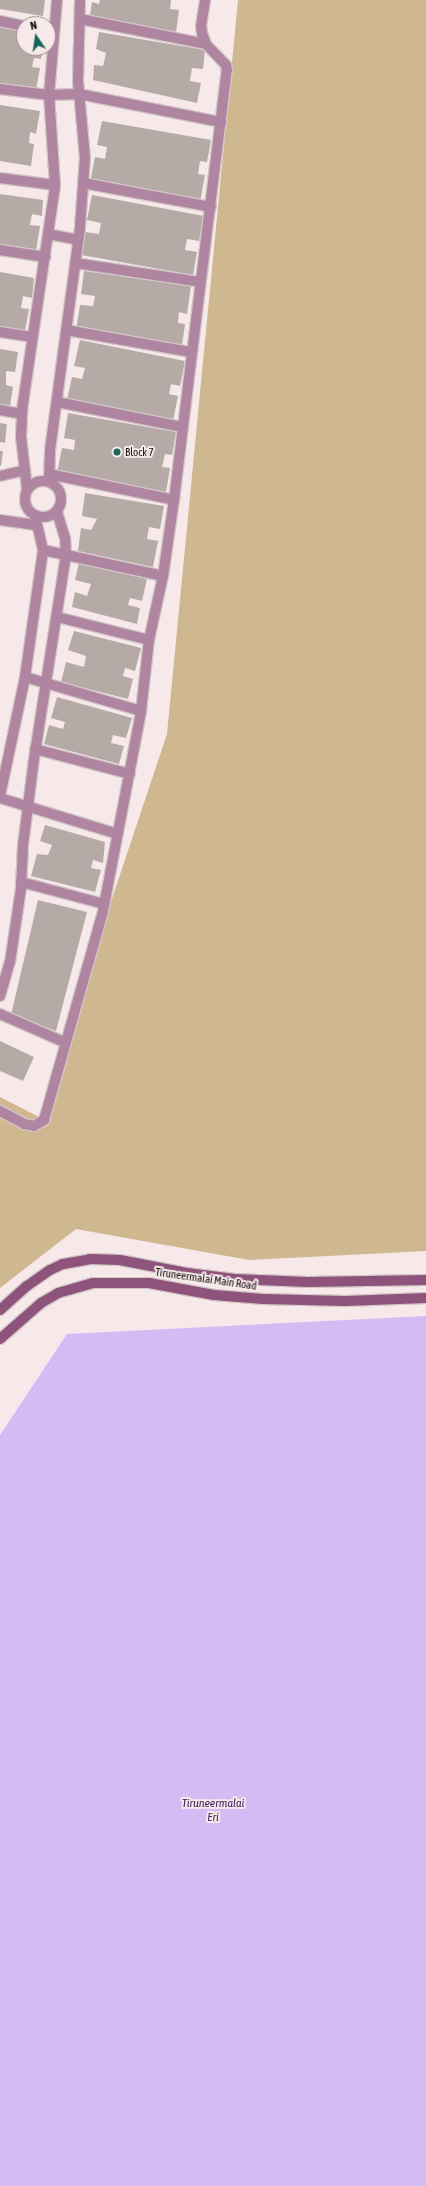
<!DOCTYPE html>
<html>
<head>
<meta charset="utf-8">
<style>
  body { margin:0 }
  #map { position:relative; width:426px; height:2186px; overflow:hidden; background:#f7e9ea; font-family:"Asap Condensed",sans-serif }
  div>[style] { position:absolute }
  .green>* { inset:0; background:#cfb88f }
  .water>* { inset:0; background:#d5bbf3 }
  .building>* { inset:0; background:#b5aaa5 }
  .roads { filter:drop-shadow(1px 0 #d3c6c7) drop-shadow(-1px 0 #d3c6c7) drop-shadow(0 1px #d3c6c7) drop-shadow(0 -1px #d3c6c7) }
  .street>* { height:10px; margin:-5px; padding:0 5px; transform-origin:5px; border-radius:5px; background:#af85a1 }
  .street>.ring { margin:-5px; padding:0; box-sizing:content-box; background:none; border:10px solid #af85a1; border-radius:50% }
  .secondary>* { height:10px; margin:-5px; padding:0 5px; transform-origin:5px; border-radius:5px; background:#8e537b }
  .dots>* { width:11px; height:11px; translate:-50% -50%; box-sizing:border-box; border:2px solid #f7e9ea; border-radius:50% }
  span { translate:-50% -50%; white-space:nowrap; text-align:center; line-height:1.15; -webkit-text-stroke:4px #f7e9ea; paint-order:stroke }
  .poi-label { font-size:11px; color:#141010 }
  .left { translate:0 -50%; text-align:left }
  .street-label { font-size:11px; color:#141010 }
  .water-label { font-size:12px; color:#3e1b5b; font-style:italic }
  .north { position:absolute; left:16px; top:16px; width:40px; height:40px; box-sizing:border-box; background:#f7e9ea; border:1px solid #9c9293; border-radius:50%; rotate:347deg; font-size:11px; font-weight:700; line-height:16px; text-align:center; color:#141010 }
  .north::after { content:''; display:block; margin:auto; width:14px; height:18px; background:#1b645b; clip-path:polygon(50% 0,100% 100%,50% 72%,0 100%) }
</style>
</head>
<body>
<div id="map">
  <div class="green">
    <i style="clip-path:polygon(238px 0,426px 0,426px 1251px,249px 1260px,76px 1229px,0 1288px,0 1097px,39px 1117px,167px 734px)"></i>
  </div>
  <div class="water">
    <i style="clip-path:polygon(426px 1316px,426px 2186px,0 2186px,0 1435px,67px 1334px)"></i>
  </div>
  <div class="building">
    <i style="clip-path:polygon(0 0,45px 0,43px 16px,0 9px)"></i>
    <i style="clip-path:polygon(100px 0,171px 0,170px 9px,179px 10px,176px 33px,90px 16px,92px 2px,99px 4px)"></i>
    <i style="clip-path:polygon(0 26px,24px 30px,24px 48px,43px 48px,41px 59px,34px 58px,32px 67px,40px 68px,36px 90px,0 84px)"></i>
    <i style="clip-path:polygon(99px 32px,205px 50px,203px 69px,192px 68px,190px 81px,201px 83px,197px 103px,93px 80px,94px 65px,103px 66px,106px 53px,96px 49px)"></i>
    <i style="clip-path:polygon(0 105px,40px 111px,36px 134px,30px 132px,29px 143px,34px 144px,31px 166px,0 161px)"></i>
    <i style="clip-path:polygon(102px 121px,211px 140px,207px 162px,200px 161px,198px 174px,205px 175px,200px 202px,90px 183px,95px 157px,105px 159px,107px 147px,97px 145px)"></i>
    <i style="clip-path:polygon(0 194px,43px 200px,42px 216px,32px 214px,30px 225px,40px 226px,36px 251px,0 244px)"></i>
    <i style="clip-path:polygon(92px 195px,204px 216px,199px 241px,187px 239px,185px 250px,197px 252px,193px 275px,81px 255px,85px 232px,99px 234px,101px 223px,87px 220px)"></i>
    <i style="clip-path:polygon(84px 271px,191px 286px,187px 314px,179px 312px,178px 323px,185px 324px,182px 345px,76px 330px,80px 305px,93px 306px,95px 296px,81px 294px)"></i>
    <i style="clip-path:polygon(0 272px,34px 278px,32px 298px,23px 296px,21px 308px,29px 309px,25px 331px,0 327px)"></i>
    <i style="clip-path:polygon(80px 340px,185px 361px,180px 386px,171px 384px,169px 394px,178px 396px,173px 421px,67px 400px,72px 377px,82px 379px,85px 368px,74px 366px)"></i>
    <i style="clip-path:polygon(0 349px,18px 352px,15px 372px,6px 371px,6px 385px,13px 387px,10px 406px,0 404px)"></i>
    <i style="clip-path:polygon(68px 413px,176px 432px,172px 455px,165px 454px,162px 467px,170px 468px,166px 492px,57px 473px,62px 448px,74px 450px,75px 440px,64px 438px)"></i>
    <i style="clip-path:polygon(0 423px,7px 424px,5px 443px,0 442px)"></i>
    <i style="clip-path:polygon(0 451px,3px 451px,1px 466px,0 466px)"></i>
    <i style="clip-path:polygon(85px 493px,164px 506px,160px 529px,149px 527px,147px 539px,158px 541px,153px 567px,78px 551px,81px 528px,91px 530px,97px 519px,82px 516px)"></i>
    <i style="clip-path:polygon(79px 563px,147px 579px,142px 601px,130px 598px,128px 605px,140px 608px,137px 624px,72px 607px,75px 592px,87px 596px,91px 584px,75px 580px)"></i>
    <i style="clip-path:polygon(74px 631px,141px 648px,135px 671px,125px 668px,123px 676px,133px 679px,128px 699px,61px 682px,66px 662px,84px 667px,86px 656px,68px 650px)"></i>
    <i style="clip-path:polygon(57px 697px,132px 718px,126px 738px,113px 735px,111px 743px,124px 746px,119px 764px,44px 744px,49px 725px,63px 729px,65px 722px,51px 718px)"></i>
    <i style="clip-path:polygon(45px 825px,105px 842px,103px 863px,93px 860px,91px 868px,101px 870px,95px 892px,31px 876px,37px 854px,48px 855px,52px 845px,40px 841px)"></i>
    <i style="clip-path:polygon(38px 900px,87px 912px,56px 1031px,11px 1015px)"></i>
    <i style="clip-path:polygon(0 1041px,34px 1057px,23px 1081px,0 1071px)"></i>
  </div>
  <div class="roads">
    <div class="street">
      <i style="left:80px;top:19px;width:128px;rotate:11.2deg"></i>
      <i style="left:0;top:21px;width:25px;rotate:12deg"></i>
      <i style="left:0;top:89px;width:49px;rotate:7deg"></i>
      <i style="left:49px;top:95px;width:30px;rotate:-2deg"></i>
      <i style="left:79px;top:94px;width:145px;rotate:11.2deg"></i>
      <i style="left:0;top:178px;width:55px;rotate:7.3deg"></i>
      <i style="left:83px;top:183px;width:130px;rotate:10.6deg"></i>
      <i style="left:48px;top:234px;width:31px;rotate:11deg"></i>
      <i style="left:0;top:250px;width:46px;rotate:8.8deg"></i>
      <i style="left:75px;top:263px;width:126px;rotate:8.6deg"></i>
      <i style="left:66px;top:330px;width:127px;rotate:10deg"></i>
      <i style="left:0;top:332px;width:33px;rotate:9deg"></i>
      <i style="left:57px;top:402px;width:127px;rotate:11.3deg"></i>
      <i style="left:0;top:410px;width:22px;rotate:10deg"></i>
      <i style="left:49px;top:474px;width:128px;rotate:11.7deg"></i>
      <i style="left:0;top:476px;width:26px;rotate:-13deg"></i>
      <i class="ring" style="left:25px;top:481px;width:26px;height:26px"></i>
      <i style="left:49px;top:481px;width:31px;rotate:-88deg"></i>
      <i style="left:50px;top:450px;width:225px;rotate:-82.3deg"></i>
      <i style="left:80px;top:227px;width:69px;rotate:-85.9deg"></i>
      <i style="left:85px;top:158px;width:77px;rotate:-95.2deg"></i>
      <i style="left:78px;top:81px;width:81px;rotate:-88.6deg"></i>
      <i style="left:27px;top:489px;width:53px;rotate:-96.5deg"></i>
      <i style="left:21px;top:436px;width:33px;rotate:-87deg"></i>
      <i style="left:23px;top:403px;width:220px;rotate:-81.6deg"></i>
      <i style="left:55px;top:185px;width:90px;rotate:-93.8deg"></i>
      <i style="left:49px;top:95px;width:95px;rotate:-85.2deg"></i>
      <i style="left:0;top:520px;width:36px;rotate:8deg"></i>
      <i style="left:43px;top:550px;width:123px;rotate:12.2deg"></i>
      <i style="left:57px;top:617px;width:95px;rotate:14deg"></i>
      <i style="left:25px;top:677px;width:121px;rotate:16.3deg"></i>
      <i style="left:35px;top:749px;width:98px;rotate:14.7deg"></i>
      <i style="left:0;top:796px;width:122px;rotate:-78.1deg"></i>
      <i style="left:25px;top:677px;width:128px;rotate:-81.9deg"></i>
      <i style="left:43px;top:550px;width:36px;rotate:-103deg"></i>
      <i style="left:0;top:798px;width:123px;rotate:17deg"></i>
      <i style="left:21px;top:882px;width:86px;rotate:14.8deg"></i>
      <i style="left:0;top:996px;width:35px;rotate:-74deg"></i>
      <i style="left:10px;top:962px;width:75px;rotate:-81.5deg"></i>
      <i style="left:21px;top:888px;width:43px;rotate:-87.3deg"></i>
      <i style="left:23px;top:845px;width:87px;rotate:-82.7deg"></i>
      <i style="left:34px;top:759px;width:206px;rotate:-81.1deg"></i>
      <i style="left:66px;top:555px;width:17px;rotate:-93deg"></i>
      <i style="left:65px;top:538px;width:28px;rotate:-107deg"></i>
      <i style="left:0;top:1014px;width:72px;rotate:23.7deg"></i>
      <i style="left:0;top:1111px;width:27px;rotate:28deg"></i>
      <i style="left:24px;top:1124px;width:10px;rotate:11deg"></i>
      <i style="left:34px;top:1126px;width:12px;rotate:-31deg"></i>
      <i style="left:44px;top:1120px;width:217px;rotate:-74.2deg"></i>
      <i style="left:103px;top:911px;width:204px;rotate:-79.2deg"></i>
      <i style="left:141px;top:711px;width:71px;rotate:-83.6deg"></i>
      <i style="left:149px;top:640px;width:66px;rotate:-77.7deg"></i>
      <i style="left:163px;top:576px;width:77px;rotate:-81.8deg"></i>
      <i style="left:174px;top:500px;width:433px;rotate:-83deg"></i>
      <i style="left:227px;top:70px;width:5px;rotate:-101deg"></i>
      <i style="left:226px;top:65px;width:29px;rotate:-134deg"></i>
      <i style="left:206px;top:44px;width:12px;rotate:-110deg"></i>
      <i style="left:202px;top:33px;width:7px;rotate:-98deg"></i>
      <i style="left:201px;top:26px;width:26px;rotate:-81deg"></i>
    </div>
    <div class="secondary">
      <i style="left:0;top:1310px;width:36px;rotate:-42deg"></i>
      <i style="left:27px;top:1286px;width:28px;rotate:-35deg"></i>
      <i style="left:50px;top:1270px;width:14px;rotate:-25deg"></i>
      <i style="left:63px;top:1264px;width:27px;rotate:-10deg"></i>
      <i style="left:90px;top:1259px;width:30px;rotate:2deg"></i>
      <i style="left:120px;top:1260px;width:68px;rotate:11deg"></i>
      <i style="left:187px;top:1273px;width:48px;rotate:7.1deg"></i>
      <i style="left:235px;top:1279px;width:73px;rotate:2.4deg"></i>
      <i style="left:308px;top:1282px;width:118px;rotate:-1deg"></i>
      <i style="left:0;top:1339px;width:55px;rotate:-41.3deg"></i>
      <i style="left:41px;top:1303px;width:20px;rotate:-30deg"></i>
      <i style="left:58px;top:1293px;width:36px;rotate:-16deg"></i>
      <i style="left:93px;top:1283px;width:56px"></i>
      <i style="left:149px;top:1283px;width:66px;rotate:10.5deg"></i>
      <i style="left:214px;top:1295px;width:49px;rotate:4.7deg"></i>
      <i style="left:263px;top:1299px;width:82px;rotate:1.4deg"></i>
      <i style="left:345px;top:1301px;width:81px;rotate:-2.1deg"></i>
    </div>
  </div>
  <div class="dots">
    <i style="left:117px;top:452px;background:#1b645b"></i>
  </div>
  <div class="poi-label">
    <span class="left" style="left:125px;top:452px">Block 7</span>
  </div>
  <div class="street-label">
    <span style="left:206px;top:1279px;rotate:8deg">Tiruneermalai Main Road</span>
  </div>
  <div class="water-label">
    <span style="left:213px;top:1811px">Tiruneermalai<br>Eri</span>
  </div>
  <div class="north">N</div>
</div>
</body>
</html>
